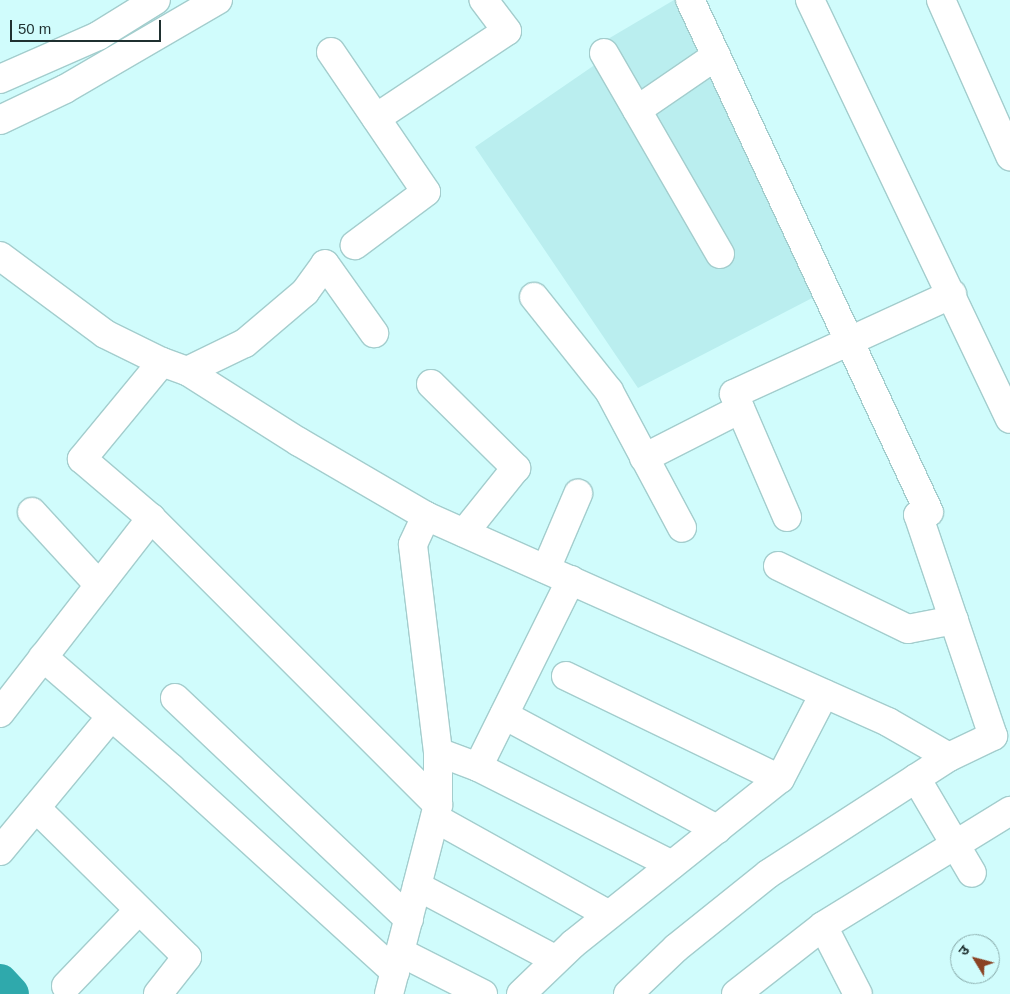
<!DOCTYPE html>
<html>
<head>
<meta charset="utf-8">
<style>
  body { margin:0 }
  #map { position:relative; width:1010px; height:994px; overflow:hidden; background:#d0fcfc; font-family:Arial,"Noto Sans Devanagari",sans-serif }
  div>[style] { position:absolute }
  .built>* { inset:0; background:#baeeef }
  .river>* { height:36px; margin:-18px; padding:0 18px; transform-origin:18px; border-radius:18px; background:#2fa9ac }
  .roads { filter:drop-shadow(1px 0 #a3cdcd) drop-shadow(-1px 0 #a3cdcd) drop-shadow(0 1px #a3cdcd) drop-shadow(0 -1px #a3cdcd) }
  .minor>* { height:28px; margin:-14px; padding:0 14px; transform-origin:14px; border-radius:14px; background:#fff }
  .highway>* { height:28px; margin:-14px; padding:0 14px; transform-origin:14px; border-radius:14px; background:#fff }
  span { translate:-50% -50%; white-space:nowrap; text-align:center; line-height:1.15; -webkit-text-stroke:5px #d0fcfc; paint-order:stroke }
  .north { position:absolute; left:950px; top:934px; width:50px; height:50px; box-sizing:border-box; background:#d0fcfc; border:1px solid #89aaaa; border-radius:50%; rotate:307deg; font-size:14px; font-weight:700; line-height:20px; text-align:center; color:#1f3030 }
  .north::after { content:''; display:block; margin:auto; width:18px; height:22px; background:#8a4223; clip-path:polygon(50% 0,100% 100%,50% 72%,0 100%) }
  .scale { position:absolute; left:10px; top:20px; width:151px; height:22px; box-sizing:border-box; border:2px solid #1f3030; border-top:0; padding-left:6px; font-size:15px; line-height:18px; white-space:nowrap; color:#1f3030; -webkit-text-stroke:4px #d0fcfc; paint-order:stroke }
</style>
</head>
<body>
<div id="map">
  <div class="built">
    <i style="clip-path:polygon(674px 0,680px 0,816px 296px,638px 388px,475px 147px,599px 62px,591px 49px)"></i>
  </div>
  <div class="river">
    <i style="left:0;top:982px;width:16px;rotate:47deg"></i>
  </div>
  <div class="roads">
    <div class="minor">
      <i style="left:810px;top:0;width:464px;rotate:64.5deg"></i>
      <i style="left:941px;top:0;width:171px;rotate:66.1deg"></i>
      <i style="left:331px;top:52px;width:169px;rotate:55.8deg"></i>
      <i style="left:426px;top:192px;width:89px;rotate:143.3deg"></i>
      <i style="left:604px;top:53px;width:232px;rotate:60deg"></i>
      <i style="left:637px;top:110px;width:96px;rotate:-34.4deg"></i>
      <i style="left:376px;top:118px;width:157px;rotate:-33.6deg"></i>
      <i style="left:507px;top:31px;width:39px;rotate:-127deg"></i>
      <i style="left:0;top:256px;width:131px;rotate:36.6deg"></i>
      <i style="left:105px;top:334px;width:64px;rotate:26.2deg"></i>
      <i style="left:162px;top:362px;width:27px;rotate:20deg"></i>
      <i style="left:187px;top:371px;width:133px;rotate:32.4deg"></i>
      <i style="left:299px;top:442px;width:147px;rotate:30.2deg"></i>
      <i style="left:426px;top:516px;width:506px;rotate:24.03deg"></i>
      <i style="left:888px;top:722px;width:70px;rotate:29.8deg"></i>
      <i style="left:534px;top:297px;width:120px;rotate:51.4deg"></i>
      <i style="left:609px;top:391px;width:155px;rotate:61.9deg"></i>
      <i style="left:162px;top:362px;width:126px;rotate:129.5deg"></i>
      <i style="left:82px;top:459px;width:91px;rotate:40.5deg"></i>
      <i style="left:151px;top:518px;width:406px;rotate:45deg"></i>
      <i style="left:187px;top:371px;width:64px;rotate:-25.8deg"></i>
      <i style="left:245px;top:343px;width:79px;rotate:-40.4deg"></i>
      <i style="left:305px;top:292px;width:34px;rotate:-54deg"></i>
      <i style="left:325px;top:264px;width:85px;rotate:54.6deg"></i>
      <i style="left:431px;top:384px;width:120px;rotate:44.7deg"></i>
      <i style="left:516px;top:468px;width:83px;rotate:128.7deg"></i>
      <i style="left:644px;top:458px;width:108px;rotate:-27deg"></i>
      <i style="left:32px;top:512px;width:99px;rotate:47.5deg"></i>
      <i style="left:787px;top:517px;width:134px;rotate:-113.3deg"></i>
      <i style="left:734px;top:394px;width:240px;rotate:-24.6deg"></i>
      <i style="left:778px;top:566px;width:144px;rotate:25.9deg"></i>
      <i style="left:908px;top:629px;width:47px;rotate:-11.1deg"></i>
      <i style="left:546px;top:569px;width:82px;rotate:-66.9deg"></i>
      <i style="left:43px;top:657px;width:169px;rotate:40.9deg"></i>
      <i style="left:171px;top:768px;width:303px;rotate:42.3deg"></i>
      <i style="left:566px;top:676px;width:237px;rotate:25.7deg"></i>
      <i style="left:175px;top:698px;width:322px;rotate:43.4deg"></i>
      <i style="left:0;top:713px;width:247px;rotate:-52.2deg"></i>
      <i style="left:504px;top:715px;width:242px;rotate:28.2deg"></i>
      <i style="left:438px;top:752px;width:43px;rotate:20.6deg"></i>
      <i style="left:478px;top:767px;width:217px;rotate:26.8deg"></i>
      <i style="left:478px;top:767px;width:209px;rotate:-63.6deg"></i>
      <i style="left:916px;top:778px;width:110px;rotate:59.5deg"></i>
      <i style="left:36px;top:808px;width:212px;rotate:44.6deg"></i>
      <i style="left:187px;top:957px;width:47px;rotate:128.1deg"></i>
      <i style="left:435px;top:818px;width:199px;rotate:29.1deg"></i>
      <i style="left:0;top:851px;width:174px;rotate:-50.4deg"></i>
      <i style="left:417px;top:886px;width:157px;rotate:28deg"></i>
      <i style="left:823px;top:926px;width:76px;rotate:62.8deg"></i>
      <i style="left:400px;top:952px;width:93px;rotate:26.8deg"></i>
      <i style="left:66px;top:986px;width:105px;rotate:-46.2deg"></i>
      <i style="left:389px;top:994px;width:195px;rotate:-75.5deg"></i>
      <i style="left:438px;top:805px;width:53px;rotate:-90deg"></i>
      <i style="left:438px;top:752px;width:209px;rotate:-96.9deg"></i>
      <i style="left:413px;top:544px;width:31px;rotate:-65deg"></i>
      <i style="left:521px;top:994px;width:72px;rotate:-43.9deg"></i>
      <i style="left:573px;top:944px;width:265px;rotate:-38.6deg"></i>
      <i style="left:780px;top:779px;width:96px;rotate:-62.6deg"></i>
      <i style="left:628px;top:994px;width:66px;rotate:-43.8deg"></i>
      <i style="left:676px;top:948px;width:118px;rotate:-38.8deg"></i>
      <i style="left:768px;top:874px;width:216px;rotate:-32.9deg"></i>
      <i style="left:949px;top:757px;width:49px;rotate:-25.5deg"></i>
      <i style="left:993px;top:736px;width:233px;rotate:-108.7deg"></i>
      <i style="left:918px;top:515px;width:11px;rotate:-15deg"></i>
      <i style="left:929px;top:512px;width:565px;rotate:-115.02deg"></i>
      <i style="left:736px;top:994px;width:110px;rotate:-38deg"></i>
      <i style="left:823px;top:926px;width:220px;rotate:-31.6deg"></i>
    </div>
    <div class="highway">
      <i style="left:0;top:79px;width:107px;rotate:-23.7deg"></i>
      <i style="left:98px;top:36px;width:68px;rotate:-31.8deg"></i>
      <i style="left:0;top:120px;width:72px;rotate:-25.5deg"></i>
      <i style="left:65px;top:89px;width:177px;rotate:-30.2deg"></i>
    </div>
  </div>
  <div class="north">उ</div>
  <div class="scale">50 m</div>
</div>
</body>
</html>
